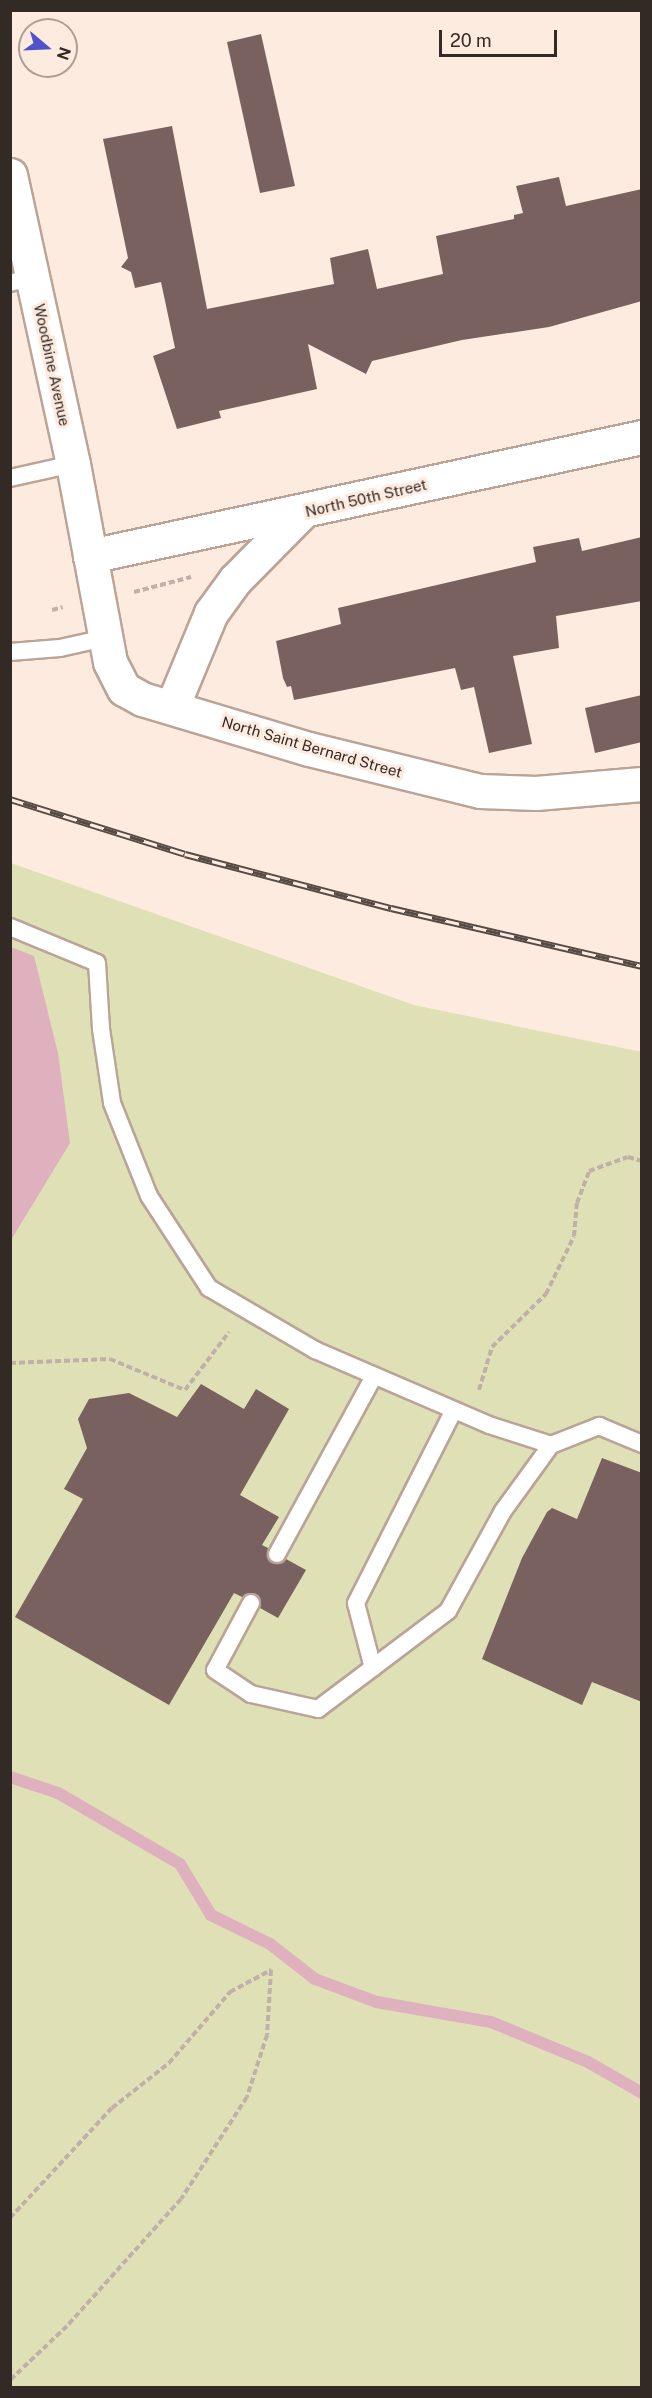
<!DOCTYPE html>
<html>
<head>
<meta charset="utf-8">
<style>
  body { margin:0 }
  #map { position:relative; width:652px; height:2398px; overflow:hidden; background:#feebe0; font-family:"Public Sans",sans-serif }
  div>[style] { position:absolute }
  .green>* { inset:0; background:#dfe0b5 }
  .water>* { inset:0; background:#dfb0be }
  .stream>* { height:12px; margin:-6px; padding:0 6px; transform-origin:6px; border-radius:6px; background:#dfb0be }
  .building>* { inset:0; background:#79615f }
  .path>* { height:4px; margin-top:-2px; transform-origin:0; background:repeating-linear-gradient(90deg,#c0b0a7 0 6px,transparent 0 9px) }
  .roads { filter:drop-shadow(2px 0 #baa497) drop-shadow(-2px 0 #baa497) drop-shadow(0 2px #baa497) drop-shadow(0 -2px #baa497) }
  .service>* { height:16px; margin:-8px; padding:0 8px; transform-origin:8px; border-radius:8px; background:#fff }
  .minor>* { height:33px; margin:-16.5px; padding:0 16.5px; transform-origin:16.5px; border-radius:16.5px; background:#fff }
  .rail>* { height:7px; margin-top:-3.5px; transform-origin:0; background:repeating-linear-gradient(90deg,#feebe0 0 14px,#554a44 0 28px); box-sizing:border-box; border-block:2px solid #554a44 }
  span { translate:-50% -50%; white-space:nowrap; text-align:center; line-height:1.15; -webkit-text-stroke:6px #feebe0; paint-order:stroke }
  .street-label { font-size:15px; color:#332a25 }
  .frame { position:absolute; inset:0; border:12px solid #332a25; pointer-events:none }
  .north { position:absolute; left:18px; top:18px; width:60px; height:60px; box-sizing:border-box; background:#feebe0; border:2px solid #ad9e95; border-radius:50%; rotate:109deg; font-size:16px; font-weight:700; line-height:24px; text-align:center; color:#332a25 }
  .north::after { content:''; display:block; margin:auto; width:21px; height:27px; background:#5053c9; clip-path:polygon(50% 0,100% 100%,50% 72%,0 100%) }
  .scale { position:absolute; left:439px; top:30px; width:118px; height:27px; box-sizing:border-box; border:3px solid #332a25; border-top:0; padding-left:8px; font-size:18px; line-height:21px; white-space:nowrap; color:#332a25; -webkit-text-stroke:4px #feebe0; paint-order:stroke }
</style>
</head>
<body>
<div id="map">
  <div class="green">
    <i style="clip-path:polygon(11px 863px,414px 1005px,642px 1052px,641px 2387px,11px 2388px)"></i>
  </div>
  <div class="water">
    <i style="clip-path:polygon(11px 947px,34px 956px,58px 1053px,70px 1143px,11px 1240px)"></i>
  </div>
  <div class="stream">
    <i style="left:10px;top:1777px;width:51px;rotate:18.4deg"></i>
    <i style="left:58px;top:1793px;width:141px;rotate:30.2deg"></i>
    <i style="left:180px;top:1864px;width:60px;rotate:58.7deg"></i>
    <i style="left:211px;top:1915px;width:66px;rotate:26.2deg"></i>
    <i style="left:270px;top:1944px;width:57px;rotate:37.9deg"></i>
    <i style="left:315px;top:1979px;width:66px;rotate:20.4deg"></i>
    <i style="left:377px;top:2002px;width:116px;rotate:10deg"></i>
    <i style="left:491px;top:2022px;width:105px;rotate:22.4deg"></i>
    <i style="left:588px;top:2062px;width:62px;rotate:29.9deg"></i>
  </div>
  <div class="building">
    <i style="clip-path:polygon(261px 34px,295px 186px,260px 193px,227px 42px)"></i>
    <i style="clip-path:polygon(172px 126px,207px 309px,334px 284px,330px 258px,368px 249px,377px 289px,443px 274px,436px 236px,514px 219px,514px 215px,523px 213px,516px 186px,559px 177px,566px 206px,642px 189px,642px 301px,549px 327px,462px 340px,372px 361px,366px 374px,308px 344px,317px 389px,219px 411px,221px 418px,177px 429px,153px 356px,175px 348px,161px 282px,135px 288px,131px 272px,121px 267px,128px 258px,103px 139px)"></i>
    <i style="clip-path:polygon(642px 537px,642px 601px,556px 616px,559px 648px,513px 656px,532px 744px,489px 753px,474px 687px,461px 690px,455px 668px,294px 700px,291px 686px,287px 687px,283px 678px,276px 641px,341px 624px,338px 608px,536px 562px,533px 547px,579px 538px,582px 551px)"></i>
    <i style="clip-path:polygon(642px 695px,642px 742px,595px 753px,585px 708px)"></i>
    <i style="clip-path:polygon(201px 1384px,244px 1409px,256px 1389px,289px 1409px,240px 1495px,279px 1517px,262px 1545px,268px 1548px,268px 1560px,278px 1564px,286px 1559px,306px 1570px,278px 1618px,260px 1608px,256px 1594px,242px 1597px,234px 1593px,169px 1705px,15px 1617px,83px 1499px,64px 1489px,87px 1448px,78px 1419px,89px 1399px,129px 1393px,177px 1417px)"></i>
    <i style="clip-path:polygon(602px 1458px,642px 1473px,642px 1702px,592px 1682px,582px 1705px,482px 1659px,522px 1558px,547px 1512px,552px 1508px,577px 1519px)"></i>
  </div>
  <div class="path">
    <i style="left:134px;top:592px;width:59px;rotate:-14.7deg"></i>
    <i style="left:52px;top:610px;width:11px;rotate:-15deg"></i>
    <i style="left:10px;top:1363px;width:100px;rotate:-2.3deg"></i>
    <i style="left:110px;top:1359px;width:81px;rotate:22.5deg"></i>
    <i style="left:185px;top:1390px;width:73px;rotate:-52.8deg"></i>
    <i style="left:479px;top:1390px;width:45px;rotate:-73.2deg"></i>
    <i style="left:492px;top:1347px;width:76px;rotate:-44.5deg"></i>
    <i style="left:546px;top:1294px;width:64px;rotate:-64.2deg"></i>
    <i style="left:574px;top:1236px;width:33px;rotate:-85deg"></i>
    <i style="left:577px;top:1203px;width:34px;rotate:-69deg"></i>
    <i style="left:589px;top:1171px;width:41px;rotate:-19.7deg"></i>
    <i style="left:628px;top:1157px;width:15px;rotate:16deg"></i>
    <i style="left:10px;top:2218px;width:150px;rotate:-47.2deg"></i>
    <i style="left:112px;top:2108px;width:73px;rotate:-38.3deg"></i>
    <i style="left:169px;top:2063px;width:94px;rotate:-49.3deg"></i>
    <i style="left:230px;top:1992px;width:47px;rotate:-28.2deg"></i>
    <i style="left:271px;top:1970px;width:65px;rotate:93.5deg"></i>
    <i style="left:267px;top:2035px;width:65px;rotate:107.9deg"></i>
    <i style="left:247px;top:2097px;width:121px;rotate:122.9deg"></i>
    <i style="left:181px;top:2199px;width:171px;rotate:131.9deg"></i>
    <i style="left:67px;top:2326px;width:79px;rotate:136.5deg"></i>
  </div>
  <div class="roads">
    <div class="service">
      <i style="left:10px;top:283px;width:24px;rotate:-15deg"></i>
      <i style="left:10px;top:478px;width:65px;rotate:-12.5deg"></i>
      <i style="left:10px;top:652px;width:50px;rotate:-4.6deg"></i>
      <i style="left:60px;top:648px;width:46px;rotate:-12.5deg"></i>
      <i style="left:10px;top:927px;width:94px;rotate:22.5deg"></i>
      <i style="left:97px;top:963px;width:66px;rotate:86.5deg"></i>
      <i style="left:101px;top:1029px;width:75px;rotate:81.5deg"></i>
      <i style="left:112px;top:1103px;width:100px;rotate:68.3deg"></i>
      <i style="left:149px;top:1196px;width:110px;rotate:56.9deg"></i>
      <i style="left:209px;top:1288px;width:123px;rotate:30.3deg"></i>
      <i style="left:315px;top:1350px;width:189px;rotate:23.3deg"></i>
      <i style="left:489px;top:1425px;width:65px;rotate:17.9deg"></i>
      <i style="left:277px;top:1554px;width:203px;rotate:-61.4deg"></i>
      <i style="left:251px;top:1603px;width:76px;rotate:118.2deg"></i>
      <i style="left:215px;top:1670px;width:43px;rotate:33.7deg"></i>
      <i style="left:251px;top:1694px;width:69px;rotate:12.6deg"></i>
      <i style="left:318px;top:1709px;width:163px;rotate:-37deg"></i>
      <i style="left:448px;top:1611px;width:114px;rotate:-61.2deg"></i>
      <i style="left:503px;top:1511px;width:82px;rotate:-54deg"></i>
      <i style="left:551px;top:1445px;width:52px;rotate:-21.6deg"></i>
      <i style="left:599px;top:1426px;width:47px;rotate:22.7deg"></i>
      <i style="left:373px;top:1668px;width:67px;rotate:-104.7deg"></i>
      <i style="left:356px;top:1603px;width:216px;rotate:-63.1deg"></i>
    </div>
    <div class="minor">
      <i style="left:10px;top:175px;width:296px;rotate:77.7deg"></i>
      <i style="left:73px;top:464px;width:201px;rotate:79.4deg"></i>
      <i style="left:110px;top:662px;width:30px;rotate:63deg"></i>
      <i style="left:124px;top:689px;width:21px;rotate:29deg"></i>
      <i style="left:142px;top:699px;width:174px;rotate:16.7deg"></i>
      <i style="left:309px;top:749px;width:176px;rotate:13.8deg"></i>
      <i style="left:480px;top:791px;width:56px;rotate:2deg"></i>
      <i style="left:536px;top:793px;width:106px;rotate:-4.9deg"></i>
      <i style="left:90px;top:556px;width:565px;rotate:-12.17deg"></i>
      <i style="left:172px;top:707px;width:102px;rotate:-67.5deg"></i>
      <i style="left:211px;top:613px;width:41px;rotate:-54deg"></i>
      <i style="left:235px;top:580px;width:95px;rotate:-45.4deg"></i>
    </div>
  </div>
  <div class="rail">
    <i style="left:10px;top:799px;width:183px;rotate:17.4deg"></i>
    <i style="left:185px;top:854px;width:213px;rotate:14.7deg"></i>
    <i style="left:391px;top:908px;width:258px;rotate:13deg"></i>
  </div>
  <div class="street-label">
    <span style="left:52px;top:365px;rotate:78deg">Woodbine Avenue</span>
    <span style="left:366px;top:498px;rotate:-13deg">North 50th Street</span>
    <span style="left:312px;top:747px;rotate:16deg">North Saint Bernard Street</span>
  </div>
  <div class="frame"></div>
  <div class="north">N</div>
  <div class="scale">20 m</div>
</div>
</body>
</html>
